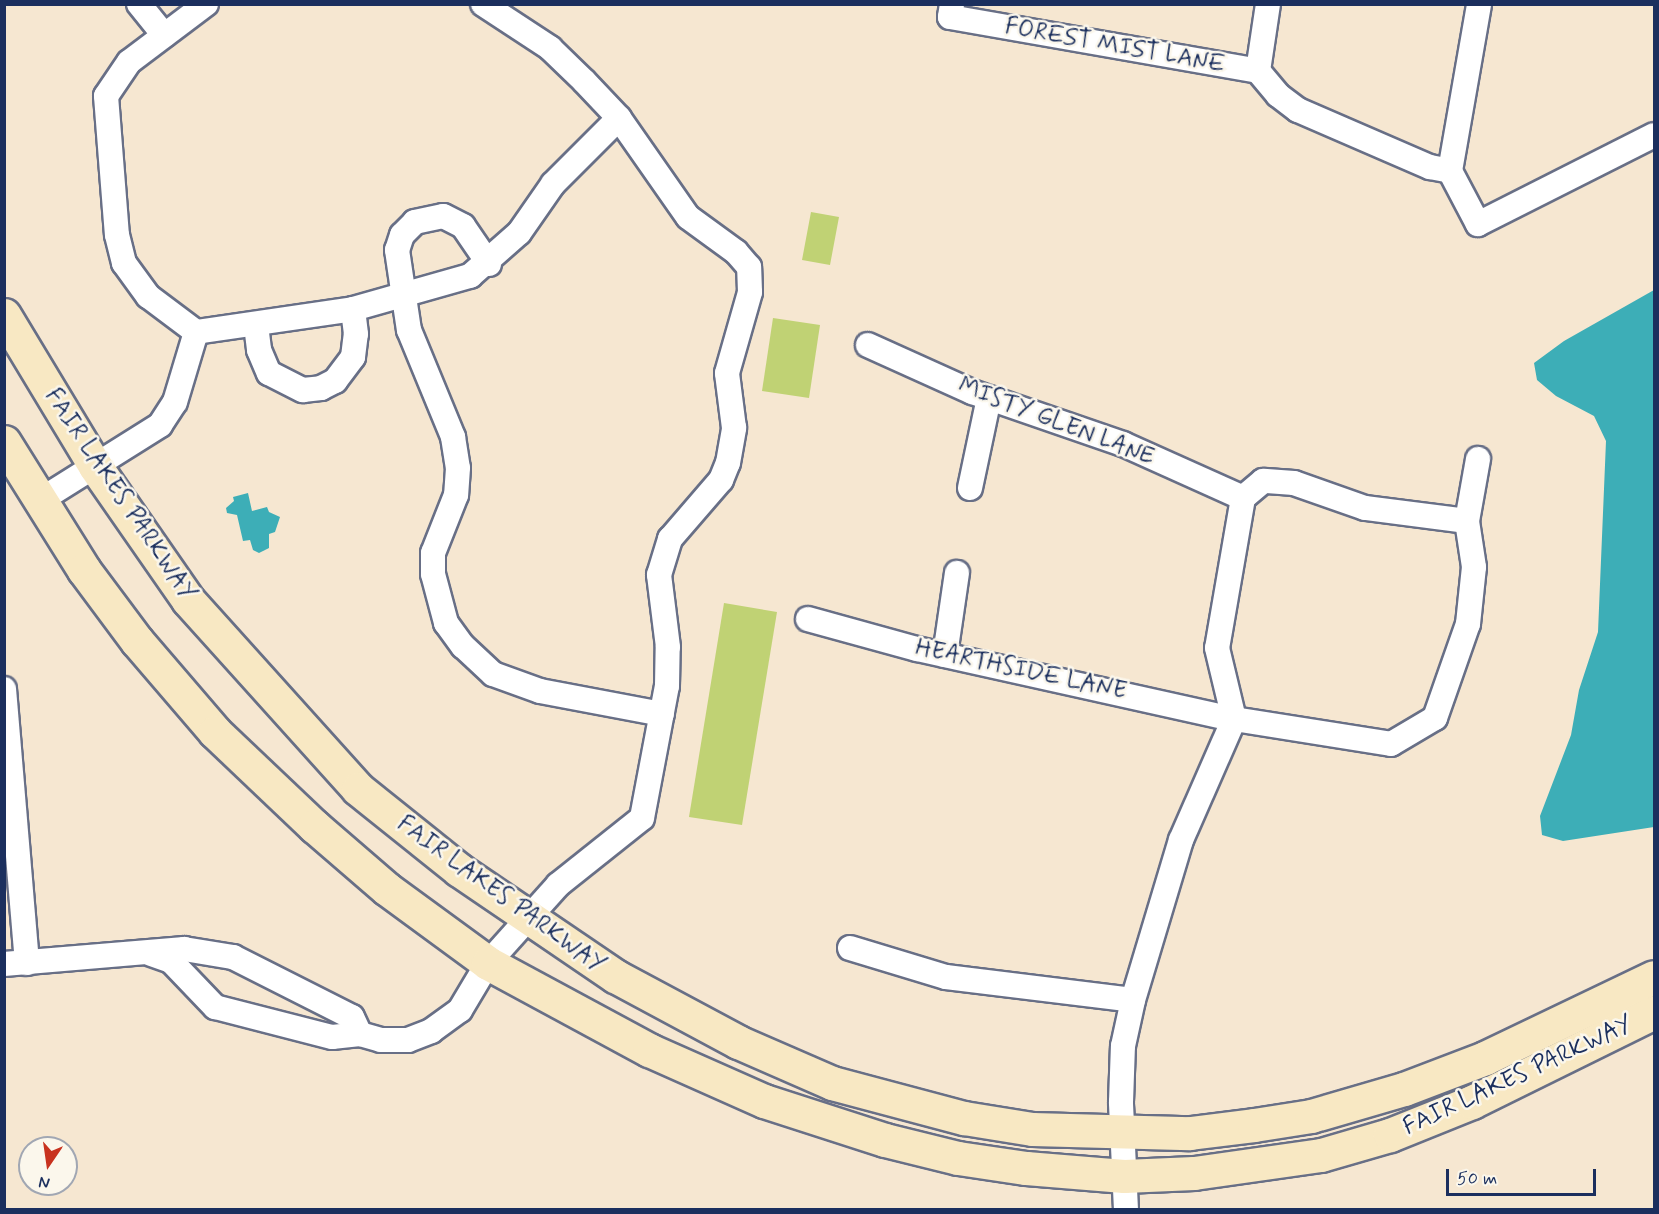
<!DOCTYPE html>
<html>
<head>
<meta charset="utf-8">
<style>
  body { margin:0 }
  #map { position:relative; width:1659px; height:1214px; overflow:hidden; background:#f6e7d1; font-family:Mynerve,sans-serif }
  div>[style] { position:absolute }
  .green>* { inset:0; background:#c0d274 }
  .water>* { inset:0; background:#3daeb7 }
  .roads { filter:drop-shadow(2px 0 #686f86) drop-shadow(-2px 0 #686f86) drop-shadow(0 2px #686f86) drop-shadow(0 -2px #686f86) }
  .minor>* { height:24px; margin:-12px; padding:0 12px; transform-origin:12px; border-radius:12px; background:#fff }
  .secondary>* { height:33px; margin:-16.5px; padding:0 16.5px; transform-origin:16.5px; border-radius:16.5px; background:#f8e8c3 }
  span { translate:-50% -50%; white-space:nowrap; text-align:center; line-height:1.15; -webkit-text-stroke:5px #fbf7ec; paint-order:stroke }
  .street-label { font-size:24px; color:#1b2f5e }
  .frame { position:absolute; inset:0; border:6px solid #1b2f5e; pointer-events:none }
  .north { position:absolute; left:18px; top:1136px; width:60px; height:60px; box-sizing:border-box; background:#fbf7ec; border:2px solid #a1a7b3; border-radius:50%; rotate:193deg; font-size:16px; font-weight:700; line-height:24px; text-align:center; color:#1b2f5e }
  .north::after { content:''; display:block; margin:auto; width:21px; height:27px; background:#c8321e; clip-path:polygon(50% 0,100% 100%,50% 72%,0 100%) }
  .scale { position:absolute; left:1446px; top:1169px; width:150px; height:27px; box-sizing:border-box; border:3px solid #1b2f5e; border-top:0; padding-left:8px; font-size:18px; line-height:21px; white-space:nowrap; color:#1b2f5e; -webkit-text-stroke:4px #fbf7ec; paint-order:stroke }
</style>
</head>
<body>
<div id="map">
  <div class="green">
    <i style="clip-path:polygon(811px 212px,839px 217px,830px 265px,802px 260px)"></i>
    <i style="clip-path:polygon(773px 318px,820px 325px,809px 398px,762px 391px)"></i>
    <i style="clip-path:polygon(724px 603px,777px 612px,742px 825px,689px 817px)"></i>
  </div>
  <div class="water">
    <i style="clip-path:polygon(1654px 290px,1654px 827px,1563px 841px,1542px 835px,1540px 816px,1571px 735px,1579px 690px,1598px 632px,1606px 441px,1594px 416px,1556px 396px,1537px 380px,1534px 363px,1564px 341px)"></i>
    <i style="clip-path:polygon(248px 493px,252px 511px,267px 507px,269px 512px,280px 517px,275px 532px,269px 534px,269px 548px,259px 553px,253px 550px,250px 540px,243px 541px,237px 515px,227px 513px,226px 508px,234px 501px,233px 497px)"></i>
  </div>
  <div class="roads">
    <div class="minor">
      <i style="left:139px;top:4px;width:40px;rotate:51deg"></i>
      <i style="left:206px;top:4px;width:96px;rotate:143deg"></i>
      <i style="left:129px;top:62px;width:41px;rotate:124.1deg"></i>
      <i style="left:106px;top:96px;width:139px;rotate:85.5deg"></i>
      <i style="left:117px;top:235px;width:29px;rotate:76deg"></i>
      <i style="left:124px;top:263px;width:41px;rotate:54deg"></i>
      <i style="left:148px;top:296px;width:60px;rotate:36.9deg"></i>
      <i style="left:196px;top:332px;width:159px;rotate:-8.3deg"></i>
      <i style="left:353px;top:309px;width:122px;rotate:-15.8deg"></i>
      <i style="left:470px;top:276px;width:65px;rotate:-41.3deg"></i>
      <i style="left:519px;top:233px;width:60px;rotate:-55.2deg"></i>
      <i style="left:553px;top:184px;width:93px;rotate:-45deg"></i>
      <i style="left:952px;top:4px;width:13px;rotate:99deg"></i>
      <i style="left:950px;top:17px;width:313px;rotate:9.9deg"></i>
      <i style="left:1268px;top:4px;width:68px;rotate:98.5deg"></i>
      <i style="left:1258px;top:71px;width:31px;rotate:50deg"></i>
      <i style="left:1278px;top:95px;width:25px;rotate:37deg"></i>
      <i style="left:1298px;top:110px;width:144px;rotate:23.4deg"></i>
      <i style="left:1430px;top:167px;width:20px;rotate:11deg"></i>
      <i style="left:1450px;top:171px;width:169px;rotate:-80.1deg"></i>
      <i style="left:1450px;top:171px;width:60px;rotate:62.2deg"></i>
      <i style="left:1478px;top:224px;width:197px;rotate:-26.8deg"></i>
      <i style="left:489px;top:264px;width:46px;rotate:-124.4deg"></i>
      <i style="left:463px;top:226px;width:22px;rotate:-153deg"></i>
      <i style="left:443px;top:216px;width:29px;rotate:168deg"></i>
      <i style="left:415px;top:222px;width:18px;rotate:135deg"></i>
      <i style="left:402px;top:235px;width:16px;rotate:108deg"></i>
      <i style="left:397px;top:250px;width:81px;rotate:81.5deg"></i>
      <i style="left:409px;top:330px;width:116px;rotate:67.6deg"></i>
      <i style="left:453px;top:437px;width:31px;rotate:81deg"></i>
      <i style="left:458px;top:468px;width:27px;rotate:94deg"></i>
      <i style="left:456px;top:495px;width:62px;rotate:111.6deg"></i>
      <i style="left:433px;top:553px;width:21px;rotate:90deg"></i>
      <i style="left:433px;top:574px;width:51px;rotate:75.1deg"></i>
      <i style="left:446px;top:623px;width:29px;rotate:54deg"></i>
      <i style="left:463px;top:646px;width:41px;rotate:43deg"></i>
      <i style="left:493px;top:674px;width:50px;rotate:19.9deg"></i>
      <i style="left:540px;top:691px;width:124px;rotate:10.7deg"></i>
      <i style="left:256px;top:325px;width:25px;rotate:83deg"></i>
      <i style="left:259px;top:350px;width:25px;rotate:67deg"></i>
      <i style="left:269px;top:373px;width:38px;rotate:27deg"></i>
      <i style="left:303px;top:390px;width:18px;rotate:-6deg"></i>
      <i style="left:321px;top:388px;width:16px;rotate:-27deg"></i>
      <i style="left:335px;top:381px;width:30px;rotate:-53deg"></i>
      <i style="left:353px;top:357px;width:23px;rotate:-83deg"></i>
      <i style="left:356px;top:334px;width:25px;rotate:-97deg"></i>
      <i style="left:868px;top:345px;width:114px;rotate:24.3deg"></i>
      <i style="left:972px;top:392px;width:160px;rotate:19deg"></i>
      <i style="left:1123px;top:444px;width:132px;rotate:24.2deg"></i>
      <i style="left:970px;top:488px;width:92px;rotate:-78.1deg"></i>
      <i style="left:39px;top:501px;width:143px;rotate:-32.1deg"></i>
      <i style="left:160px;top:425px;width:27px;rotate:-57deg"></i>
      <i style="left:175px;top:402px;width:73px;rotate:-73.3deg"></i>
      <i style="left:1467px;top:521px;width:63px;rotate:-79.9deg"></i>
      <i style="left:808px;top:619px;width:113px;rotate:15.4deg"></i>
      <i style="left:917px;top:649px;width:325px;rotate:12.5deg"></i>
      <i style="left:1234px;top:719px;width:159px;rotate:9deg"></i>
      <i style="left:1391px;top:744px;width:51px;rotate:-30.6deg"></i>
      <i style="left:1435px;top:718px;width:100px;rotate:-70.7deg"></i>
      <i style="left:1468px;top:624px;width:57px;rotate:-84deg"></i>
      <i style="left:1474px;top:567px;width:47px;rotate:-98.7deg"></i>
      <i style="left:1467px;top:521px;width:103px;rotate:-172.7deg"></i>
      <i style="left:1365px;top:508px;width:75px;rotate:-160.6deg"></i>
      <i style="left:1294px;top:483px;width:31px;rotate:-176deg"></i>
      <i style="left:1263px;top:481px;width:26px;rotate:140deg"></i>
      <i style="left:1243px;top:498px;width:152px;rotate:99.8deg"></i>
      <i style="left:1217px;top:648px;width:73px;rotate:76.5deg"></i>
      <i style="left:945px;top:655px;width:83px;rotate:-81.7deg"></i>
      <i style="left:4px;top:689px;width:275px;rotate:85.2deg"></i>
      <i style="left:850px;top:948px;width:100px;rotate:16.8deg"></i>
      <i style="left:946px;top:977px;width:188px;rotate:7deg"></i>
      <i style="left:151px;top:954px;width:21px;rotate:19deg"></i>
      <i style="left:171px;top:961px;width:64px;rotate:46.3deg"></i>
      <i style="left:215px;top:1007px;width:121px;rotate:14.4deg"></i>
      <i style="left:332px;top:1037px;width:28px;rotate:-6deg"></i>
      <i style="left:360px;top:1034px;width:22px;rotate:16deg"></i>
      <i style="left:381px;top:1040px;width:27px"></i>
      <i style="left:408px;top:1040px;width:25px;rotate:-21deg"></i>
      <i style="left:431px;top:1031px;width:36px;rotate:-36deg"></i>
      <i style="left:460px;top:1010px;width:55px;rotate:-59.2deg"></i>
      <i style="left:488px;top:963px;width:105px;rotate:-48.1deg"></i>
      <i style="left:558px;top:885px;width:107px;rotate:-38.6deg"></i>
      <i style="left:642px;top:818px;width:134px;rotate:-79.3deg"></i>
      <i style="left:667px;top:686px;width:39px;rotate:-89deg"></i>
      <i style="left:668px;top:647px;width:73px;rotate:-97.1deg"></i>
      <i style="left:659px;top:575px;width:38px;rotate:-73deg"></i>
      <i style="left:670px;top:539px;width:78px;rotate:-49.2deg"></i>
      <i style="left:721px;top:480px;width:18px;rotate:-68deg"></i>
      <i style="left:728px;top:463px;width:36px;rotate:-80deg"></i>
      <i style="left:734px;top:428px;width:55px;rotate:-97.3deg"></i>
      <i style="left:727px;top:373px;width:84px;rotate:-74.1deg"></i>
      <i style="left:750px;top:292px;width:25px;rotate:-92deg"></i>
      <i style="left:749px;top:267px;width:20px;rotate:-131deg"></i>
      <i style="left:736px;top:252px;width:59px;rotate:-143.9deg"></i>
      <i style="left:688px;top:217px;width:121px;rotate:-124.9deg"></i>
      <i style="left:619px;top:118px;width:51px;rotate:-133.4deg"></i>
      <i style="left:584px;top:81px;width:47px;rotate:-135.9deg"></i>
      <i style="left:550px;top:48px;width:80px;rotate:-146.7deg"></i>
      <i style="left:4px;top:964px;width:181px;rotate:-4.8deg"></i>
      <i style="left:184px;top:949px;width:50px;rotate:9.3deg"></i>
      <i style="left:233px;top:957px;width:133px;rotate:26.8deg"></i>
      <i style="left:352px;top:1017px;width:19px;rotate:65deg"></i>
      <i style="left:1126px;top:1210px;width:108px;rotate:-92.7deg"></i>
      <i style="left:1121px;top:1102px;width:56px;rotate:-88deg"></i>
      <i style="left:1123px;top:1046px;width:47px;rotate:-77.7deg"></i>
      <i style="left:1133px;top:1000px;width:167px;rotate:-73.3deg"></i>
      <i style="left:1181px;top:840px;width:132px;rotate:-66.3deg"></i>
    </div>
    <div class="secondary">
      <i style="left:4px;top:315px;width:176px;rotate:58.9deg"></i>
      <i style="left:95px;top:466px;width:163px;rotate:55.2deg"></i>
      <i style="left:188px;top:600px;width:254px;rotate:48deg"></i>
      <i style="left:358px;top:789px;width:129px;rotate:38.7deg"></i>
      <i style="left:459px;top:870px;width:189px;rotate:34.2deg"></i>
      <i style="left:615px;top:976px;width:140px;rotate:28.2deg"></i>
      <i style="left:738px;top:1042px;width:103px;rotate:23.6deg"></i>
      <i style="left:832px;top:1083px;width:137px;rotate:14.9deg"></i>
      <i style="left:964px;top:1118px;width:69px;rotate:9.2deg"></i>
      <i style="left:1032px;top:1129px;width:158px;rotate:1.5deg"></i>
      <i style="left:1190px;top:1133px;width:64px;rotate:-7.1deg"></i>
      <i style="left:1254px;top:1125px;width:58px;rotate:-9deg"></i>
      <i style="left:1311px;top:1116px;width:97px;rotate:-16.2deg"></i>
      <i style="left:1404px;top:1089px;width:87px;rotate:-20.9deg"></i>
      <i style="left:1485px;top:1058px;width:187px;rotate:-25.6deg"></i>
      <i style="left:4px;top:442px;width:151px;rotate:58deg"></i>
      <i style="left:84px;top:570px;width:89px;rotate:53.3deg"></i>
      <i style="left:137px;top:641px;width:120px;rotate:49.4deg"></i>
      <i style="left:215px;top:732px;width:137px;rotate:43.5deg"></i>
      <i style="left:314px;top:826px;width:96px;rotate:40.8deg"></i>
      <i style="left:387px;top:889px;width:125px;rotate:36.2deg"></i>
      <i style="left:488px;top:963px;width:183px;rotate:28.4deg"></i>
      <i style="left:649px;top:1050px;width:126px;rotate:23.9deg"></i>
      <i style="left:764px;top:1101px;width:127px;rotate:17.9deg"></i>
      <i style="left:885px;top:1140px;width:75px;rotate:13.9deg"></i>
      <i style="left:958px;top:1158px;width:69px;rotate:8.4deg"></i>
      <i style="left:1026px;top:1168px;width:98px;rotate:4.7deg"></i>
      <i style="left:1124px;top:1176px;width:70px;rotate:-2.5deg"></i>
      <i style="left:1194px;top:1173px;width:128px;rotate:-8.1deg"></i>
      <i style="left:1321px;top:1155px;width:72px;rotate:-16.2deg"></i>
      <i style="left:1390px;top:1135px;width:88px;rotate:-21.9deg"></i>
      <i style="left:1472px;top:1102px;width:203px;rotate:-26.3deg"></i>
    </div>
  </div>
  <div class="street-label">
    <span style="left:1115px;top:46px;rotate:10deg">FOREST MIST LANE</span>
    <span style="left:1056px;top:422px;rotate:21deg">MISTY GLEN LANE</span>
    <span style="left:120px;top:495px;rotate:56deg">FAIR LAKES PARKWAY</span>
    <span style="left:1021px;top:670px;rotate:12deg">HEARTHSIDE LANE</span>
    <span style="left:501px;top:895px;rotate:36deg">FAIR LAKES PARKWAY</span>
    <span style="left:1518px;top:1076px;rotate:-25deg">FAIR LAKES PARKWAY</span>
  </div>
  <div class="frame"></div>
  <div class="north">N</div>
  <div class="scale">50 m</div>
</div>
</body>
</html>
